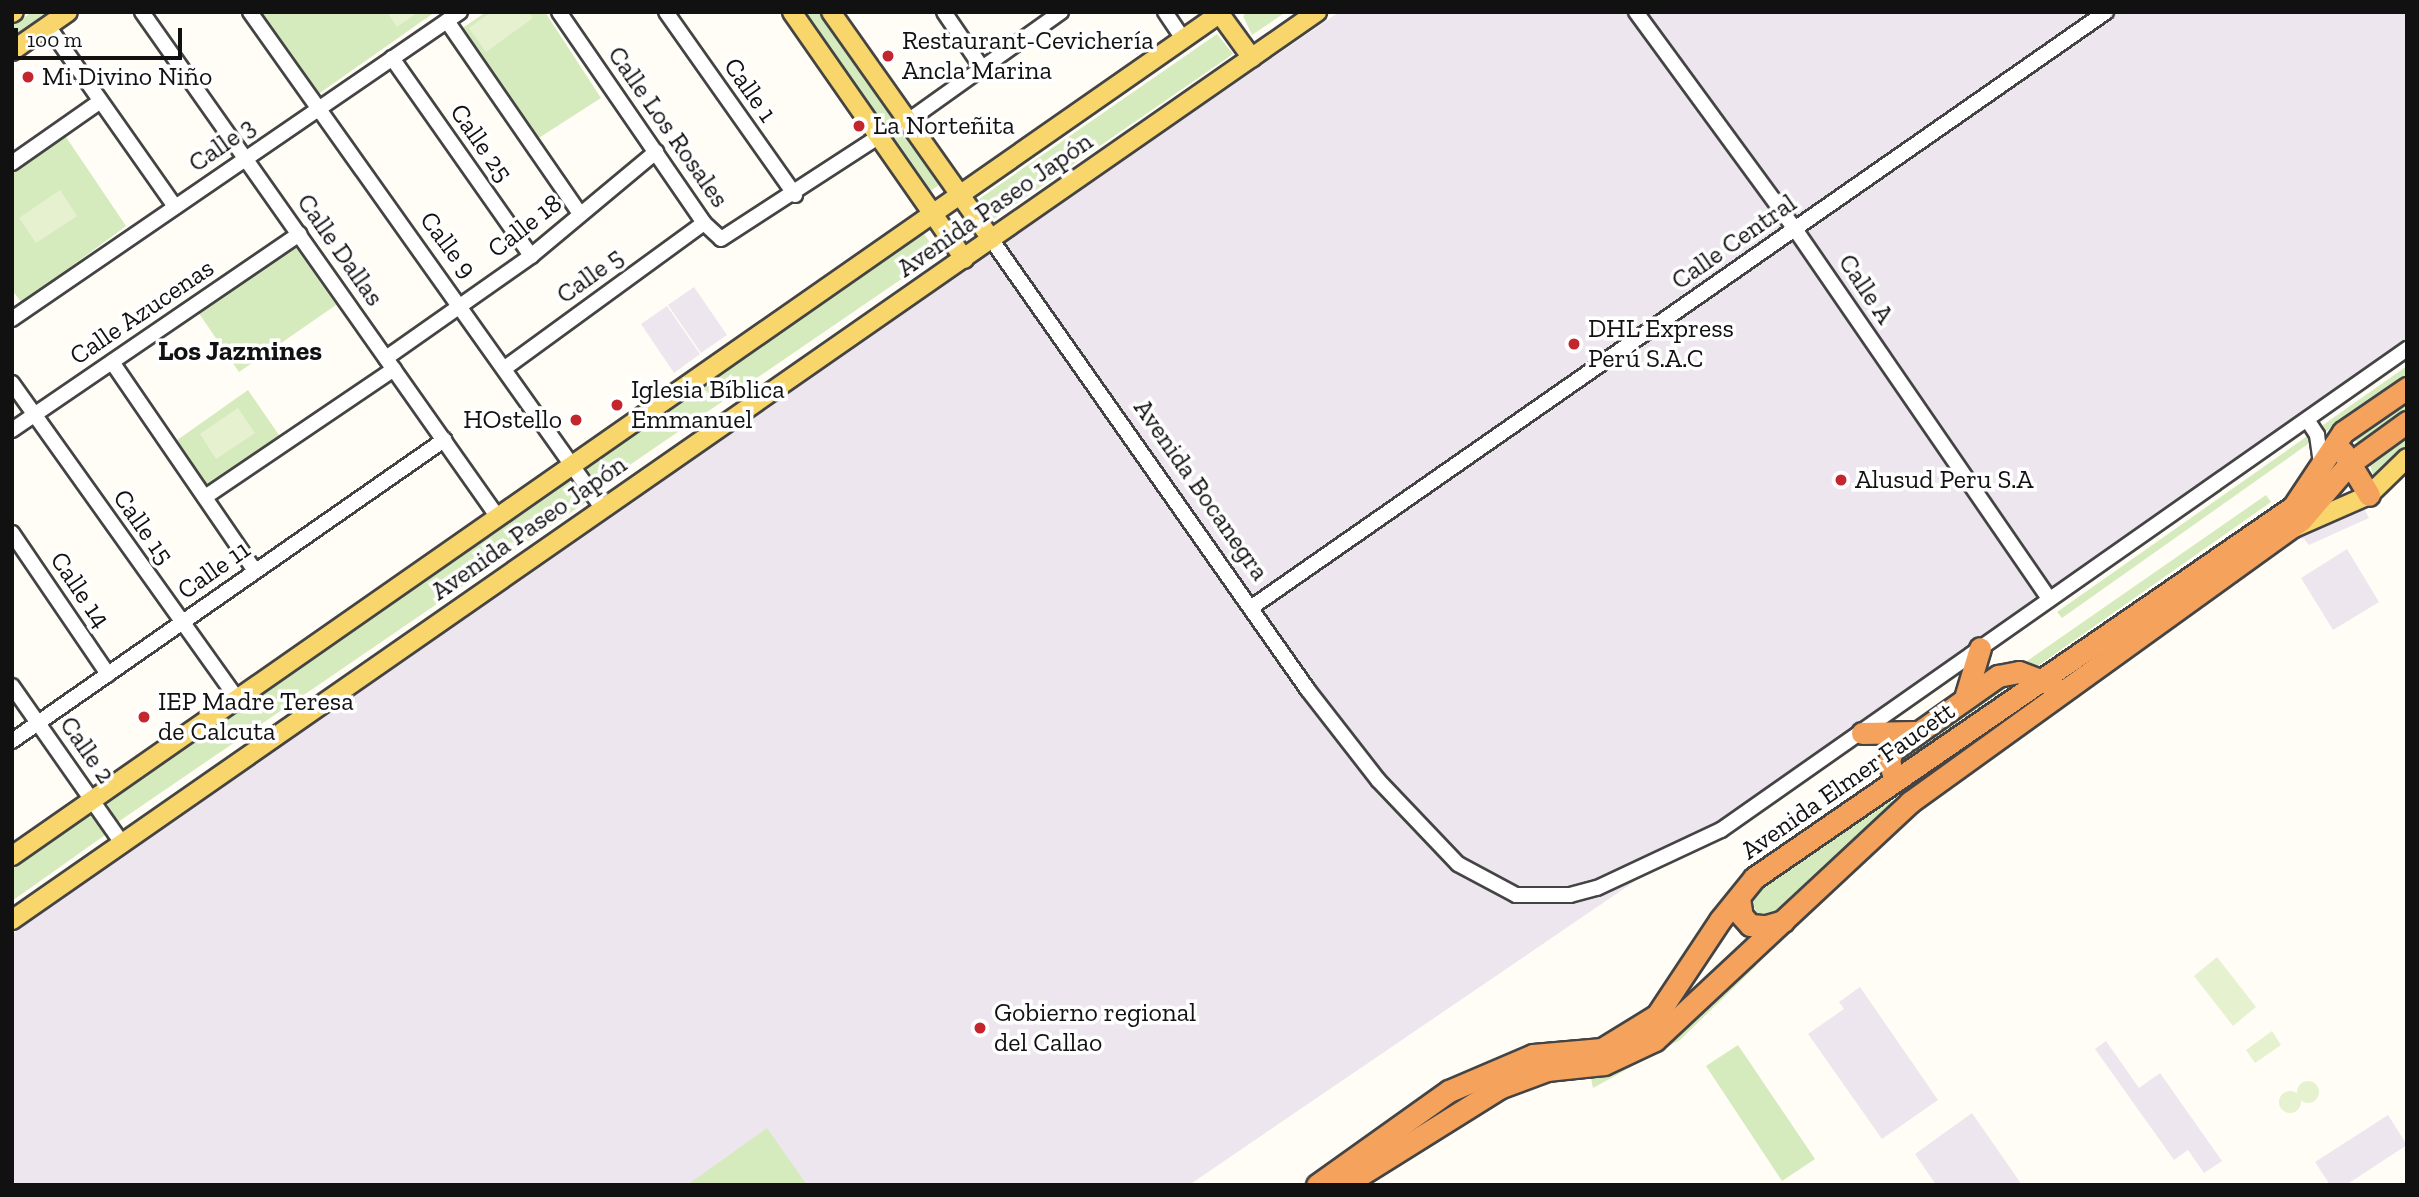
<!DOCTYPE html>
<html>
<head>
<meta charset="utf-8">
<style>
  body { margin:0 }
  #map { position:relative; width:2419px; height:1197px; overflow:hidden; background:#fffdf5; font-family:"Zilla Slab",serif }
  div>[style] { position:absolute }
  .industrial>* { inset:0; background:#eee6ef }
  .green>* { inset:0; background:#d5ebbd }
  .pitch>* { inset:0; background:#e6f2cf }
  .round { border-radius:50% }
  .roads { filter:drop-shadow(2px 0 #444) drop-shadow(-2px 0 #444) drop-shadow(0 2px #444) drop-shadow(0 -2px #444) }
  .minor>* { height:14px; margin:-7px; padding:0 7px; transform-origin:7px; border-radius:7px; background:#fff }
  .major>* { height:18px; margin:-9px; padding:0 9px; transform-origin:9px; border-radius:9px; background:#f9d66b }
  .highway>* { height:21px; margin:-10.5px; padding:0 10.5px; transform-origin:10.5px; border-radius:10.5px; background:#f5a25d }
  .dots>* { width:19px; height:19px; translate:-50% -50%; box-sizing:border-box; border:4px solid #fff; border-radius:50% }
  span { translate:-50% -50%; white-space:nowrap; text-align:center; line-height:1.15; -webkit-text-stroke:7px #fff; paint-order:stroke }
  .poi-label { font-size:26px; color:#111 }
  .left { translate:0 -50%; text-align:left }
  .right { translate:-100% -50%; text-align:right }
  .street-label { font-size:26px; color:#111 }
  .neighbourhood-label { font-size:28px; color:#111; font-weight:700 }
  .frame { position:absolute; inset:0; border:14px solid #111; pointer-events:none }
  .scale { position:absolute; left:14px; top:28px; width:168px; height:32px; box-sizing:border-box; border:4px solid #111; border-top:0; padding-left:9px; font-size:21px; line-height:24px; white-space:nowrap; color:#111; -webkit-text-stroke:5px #fff; paint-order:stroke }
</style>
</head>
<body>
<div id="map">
  <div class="industrial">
    <i style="clip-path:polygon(1339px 12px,2407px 12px,2407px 337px,1907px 696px,1189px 1185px,12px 1185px,12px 934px,776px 399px)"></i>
    <i style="clip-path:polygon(694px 287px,727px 335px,701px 353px,668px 305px)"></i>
    <i style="clip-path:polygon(667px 306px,700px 354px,674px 373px,641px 324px)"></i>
    <i style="clip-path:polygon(2363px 506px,2369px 518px,2309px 545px,2304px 539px,2292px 539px)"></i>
    <i style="clip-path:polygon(2347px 549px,2379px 602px,2333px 630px,2301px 578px)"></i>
    <i style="clip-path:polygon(1860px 987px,1938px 1100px,1882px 1139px,1808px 1034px,1844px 1009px,1839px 1002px)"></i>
    <i style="clip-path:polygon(2106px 1041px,2139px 1088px,2160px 1073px,2222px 1161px,2204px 1173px,2188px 1150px,2174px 1160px,2095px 1049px)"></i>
    <i style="clip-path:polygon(1972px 1113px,2022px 1185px,1936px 1185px,1915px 1154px)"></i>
    <i style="clip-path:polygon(2388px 1115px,2407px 1145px,2346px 1185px,2330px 1185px,2315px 1162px)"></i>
  </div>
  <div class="green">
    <i style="clip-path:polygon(32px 12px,50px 12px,12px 38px,12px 26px)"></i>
    <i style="clip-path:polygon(260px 12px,435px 12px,317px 95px)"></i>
    <i style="clip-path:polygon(486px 12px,545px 12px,601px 98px,534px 141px,461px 29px)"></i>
    <i style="clip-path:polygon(804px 12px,818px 12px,939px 185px,929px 192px)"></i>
    <i style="clip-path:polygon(1247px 12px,1286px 12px,1252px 35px,1243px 16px)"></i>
    <i style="clip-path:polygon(1217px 34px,1233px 54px,994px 219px,979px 199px)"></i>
    <i style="clip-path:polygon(64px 134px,126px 226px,22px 303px,12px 290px,12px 172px)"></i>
    <i style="clip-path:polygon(924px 234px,938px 254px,599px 486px,585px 466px)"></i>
    <i style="clip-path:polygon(294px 245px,336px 305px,239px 372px,198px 312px)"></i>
    <i style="clip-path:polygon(2407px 366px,2407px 374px,2062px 618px,2057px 612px)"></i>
    <i style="clip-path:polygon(248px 390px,281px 438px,204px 488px,173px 443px)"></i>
    <i style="clip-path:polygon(2407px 402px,2407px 411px,2360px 444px,2355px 440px)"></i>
    <i style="clip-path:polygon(2407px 433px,2407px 454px,2375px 481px,2369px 462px)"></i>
    <i style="clip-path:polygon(567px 479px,586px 502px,118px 822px,106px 802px)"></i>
    <i style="clip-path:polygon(2266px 495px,2271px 502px,1897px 765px,1896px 752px)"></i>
    <i style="clip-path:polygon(1888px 797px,1896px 807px,1773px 918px,1757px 915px,1751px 898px,1759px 886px,1869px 816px)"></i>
    <i style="clip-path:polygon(90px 813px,95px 813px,105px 835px,12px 901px,12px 868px)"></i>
    <i style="clip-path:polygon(1751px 956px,1757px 965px,1680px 1040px,1593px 1088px,1590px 1073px)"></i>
    <i style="clip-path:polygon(1738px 1045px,1815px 1159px,1782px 1181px,1706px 1066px)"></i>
    <i style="clip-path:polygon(767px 1128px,807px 1185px,687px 1185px)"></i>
  </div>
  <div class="pitch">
    <i style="clip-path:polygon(387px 12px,418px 12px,397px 27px)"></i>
    <i style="clip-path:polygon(491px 12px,529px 12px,533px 18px,486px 52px,469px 28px)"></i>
    <i style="clip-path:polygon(60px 190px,77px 216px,36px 243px,19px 218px)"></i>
    <i style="clip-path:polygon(238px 408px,255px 433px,216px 459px,200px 434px)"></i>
    <i style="clip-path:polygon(2217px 957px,2256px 1007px,2233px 1026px,2194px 976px)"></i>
    <i style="clip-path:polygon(2272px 1031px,2281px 1045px,2255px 1063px,2246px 1050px)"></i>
    <i class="round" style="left:2297px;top:1081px;width:22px;height:22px"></i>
    <i class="round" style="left:2279px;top:1091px;width:22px;height:22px"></i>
  </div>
  <div class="roads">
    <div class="minor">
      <i style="left:142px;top:12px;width:616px;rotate:54.84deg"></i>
      <i style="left:250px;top:12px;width:610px;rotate:54.62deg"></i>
      <i style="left:559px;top:12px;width:256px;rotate:55.5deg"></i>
      <i style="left:704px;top:223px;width:23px;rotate:43deg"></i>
      <i style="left:721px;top:239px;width:187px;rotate:-33deg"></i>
      <i style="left:666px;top:12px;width:224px;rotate:54.8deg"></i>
      <i style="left:944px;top:12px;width:68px;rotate:55.8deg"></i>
      <i style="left:1165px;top:12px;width:32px;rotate:56deg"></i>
      <i style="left:1636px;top:12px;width:269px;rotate:53.8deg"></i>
      <i style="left:1795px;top:229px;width:448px;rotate:55.5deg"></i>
      <i style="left:447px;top:21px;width:234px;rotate:55.4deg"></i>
      <i style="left:48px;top:26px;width:221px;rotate:54.9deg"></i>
      <i style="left:392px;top:58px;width:242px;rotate:54.9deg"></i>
      <i style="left:908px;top:121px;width:188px;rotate:-35.5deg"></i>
      <i style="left:12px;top:163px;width:106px;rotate:-35deg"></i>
      <i style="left:991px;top:239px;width:551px;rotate:54.9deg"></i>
      <i style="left:1308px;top:690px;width:114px;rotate:52.1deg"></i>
      <i style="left:1378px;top:780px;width:116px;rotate:46.4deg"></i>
      <i style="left:1458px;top:864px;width:66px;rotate:28.1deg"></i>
      <i style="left:1516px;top:895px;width:54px"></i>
      <i style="left:1570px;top:895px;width:28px;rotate:-15deg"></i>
      <i style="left:1597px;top:888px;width:137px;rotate:-25.1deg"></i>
      <i style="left:1721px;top:830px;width:838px;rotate:-35.04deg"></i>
      <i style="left:12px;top:319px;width:543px;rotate:-34.42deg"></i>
      <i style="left:386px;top:358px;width:177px;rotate:-35.1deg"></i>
      <i style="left:531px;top:256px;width:163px;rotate:-39.8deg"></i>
      <i style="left:112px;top:362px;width:253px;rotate:55.6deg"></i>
      <i style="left:505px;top:368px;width:246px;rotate:-36.1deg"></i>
      <i style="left:12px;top:383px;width:386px;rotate:54.5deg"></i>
      <i style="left:2308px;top:421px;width:17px;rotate:57deg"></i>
      <i style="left:2317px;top:435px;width:30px;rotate:82deg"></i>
      <i style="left:12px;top:430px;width:348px;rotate:-34.3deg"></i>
      <i style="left:205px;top:497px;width:228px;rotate:-34.1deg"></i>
      <i style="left:12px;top:533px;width:171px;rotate:55.8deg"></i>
      <i style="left:1252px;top:607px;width:1041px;rotate:-34.87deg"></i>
      <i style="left:12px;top:686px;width:192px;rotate:55deg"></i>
      <i style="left:12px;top:741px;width:527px;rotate:-34.87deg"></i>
    </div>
    <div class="major">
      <i style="left:792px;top:12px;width:301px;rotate:55.1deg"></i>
      <i style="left:831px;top:12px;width:278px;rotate:54.8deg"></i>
      <i style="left:12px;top:13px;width:2px;rotate:-27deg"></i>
      <i style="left:1220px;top:14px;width:54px;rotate:54deg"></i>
      <i style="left:12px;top:51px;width:68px;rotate:-34.9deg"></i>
      <i style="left:2294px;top:528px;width:82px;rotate:-23.7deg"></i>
      <i style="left:2369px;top:495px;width:53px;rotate:-44.2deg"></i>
      <i style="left:12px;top:856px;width:1475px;rotate:-34.9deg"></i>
      <i style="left:12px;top:920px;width:1590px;rotate:-34.83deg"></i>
    </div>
    <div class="highway">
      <i style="left:2343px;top:452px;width:50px;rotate:58.8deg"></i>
      <i style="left:1965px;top:698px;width:52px;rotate:-73.3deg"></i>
      <i style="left:1862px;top:733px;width:53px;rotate:-1.1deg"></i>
      <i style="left:1895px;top:780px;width:20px;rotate:-108deg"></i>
      <i style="left:1889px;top:761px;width:10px;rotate:-73deg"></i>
      <i style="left:1892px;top:751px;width:130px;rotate:-35.3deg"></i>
      <i style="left:1998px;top:676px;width:21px;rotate:-11deg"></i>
      <i style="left:2019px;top:672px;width:36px;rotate:21deg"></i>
      <i style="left:1739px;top:898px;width:18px;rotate:81deg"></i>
      <i style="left:1742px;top:916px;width:12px;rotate:48deg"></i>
      <i style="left:1750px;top:925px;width:16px;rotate:4deg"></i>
      <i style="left:1766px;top:926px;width:18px;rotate:-16deg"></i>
      <i style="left:1317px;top:1185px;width:162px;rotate:-35.5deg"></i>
      <i style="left:1449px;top:1091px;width:91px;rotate:-23.2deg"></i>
      <i style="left:1533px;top:1055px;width:69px;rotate:-5deg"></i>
      <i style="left:1602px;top:1049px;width:65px;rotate:-31.7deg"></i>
      <i style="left:1657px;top:1015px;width:114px;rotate:-56.4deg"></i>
      <i style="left:1720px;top:920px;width:54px;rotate:-51deg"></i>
      <i style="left:1754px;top:878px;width:654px;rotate:-34.54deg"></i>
      <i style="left:2293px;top:507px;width:90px;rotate:-56.3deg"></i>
      <i style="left:2343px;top:432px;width:78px;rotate:-34.5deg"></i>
      <i style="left:1344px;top:1185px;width:183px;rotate:-32deg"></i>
      <i style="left:1499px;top:1088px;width:51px;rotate:-20.6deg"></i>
      <i style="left:1547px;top:1070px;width:57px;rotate:-6deg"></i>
      <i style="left:1604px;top:1064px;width:56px;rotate:-25.2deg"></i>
      <i style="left:1655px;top:1040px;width:349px;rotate:-43deg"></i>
      <i style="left:1910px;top:802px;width:482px;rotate:-35.8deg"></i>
      <i style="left:2301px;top:520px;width:74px;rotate:-49.4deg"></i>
      <i style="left:2349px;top:464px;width:72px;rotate:-35.9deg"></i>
    </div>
  </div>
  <div class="dots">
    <i style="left:888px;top:56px;background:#c4262e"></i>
    <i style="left:28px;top:77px;background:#c4262e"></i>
    <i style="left:859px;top:126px;background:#c4262e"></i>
    <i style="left:1574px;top:344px;background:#c4262e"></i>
    <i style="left:617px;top:405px;background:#c4262e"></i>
    <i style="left:576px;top:420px;background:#c4262e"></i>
    <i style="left:1841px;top:480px;background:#c4262e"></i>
    <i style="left:144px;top:717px;background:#c4262e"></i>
    <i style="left:980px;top:1028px;background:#c4262e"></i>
  </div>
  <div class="poi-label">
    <span class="left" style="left:902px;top:56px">Restaurant-Cevichería<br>Ancla Marina</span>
    <span class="left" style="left:42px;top:77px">Mi Divino Niño</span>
    <span class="left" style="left:873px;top:126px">La Norteñita</span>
    <span class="left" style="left:1588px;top:344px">DHL Express<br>Perú S.A.C</span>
    <span class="left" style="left:631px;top:405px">Iglesia Bíblica<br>Emmanuel</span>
    <span class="right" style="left:562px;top:420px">HOstello</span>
    <span class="left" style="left:1855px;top:480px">Alusud Peru S.A</span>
    <span class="left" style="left:158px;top:717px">IEP Madre Teresa<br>de Calcuta</span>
    <span class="left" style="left:994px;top:1028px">Gobierno regional<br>del Callao</span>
  </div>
  <div class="street-label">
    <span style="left:750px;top:90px;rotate:55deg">Calle 1</span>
    <span style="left:668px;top:127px;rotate:55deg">Calle Los Rosales</span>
    <span style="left:481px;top:143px;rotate:55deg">Calle 25</span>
    <span style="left:222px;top:145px;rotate:-35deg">Calle 3</span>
    <span style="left:995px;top:205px;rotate:-35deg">Avenida Paseo Japón</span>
    <span style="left:525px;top:226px;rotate:-38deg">Calle 18</span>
    <span style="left:1734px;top:242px;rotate:-35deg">Calle Central</span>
    <span style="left:448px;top:245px;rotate:53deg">Calle 9</span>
    <span style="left:340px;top:250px;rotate:55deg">Calle Dallas</span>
    <span style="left:590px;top:276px;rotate:-36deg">Calle 5</span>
    <span style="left:1866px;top:289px;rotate:56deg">Calle A</span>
    <span style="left:142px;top:312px;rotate:-34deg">Calle Azucenas</span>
    <span style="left:1201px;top:490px;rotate:55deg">Avenida Bocanegra</span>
    <span style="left:143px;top:527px;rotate:55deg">Calle 15</span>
    <span style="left:529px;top:528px;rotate:-35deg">Avenida Paseo Japón</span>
    <span style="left:214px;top:570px;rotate:-35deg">Calle 11</span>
    <span style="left:80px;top:590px;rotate:56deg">Calle 14</span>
    <span style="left:87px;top:750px;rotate:55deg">Calle 2</span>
    <span style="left:1848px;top:781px;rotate:-35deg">Avenida Elmer Faucett</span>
  </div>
  <div class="neighbourhood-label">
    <span style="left:240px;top:351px">Los Jazmines</span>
  </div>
  <div class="frame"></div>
  <div class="scale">100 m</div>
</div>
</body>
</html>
